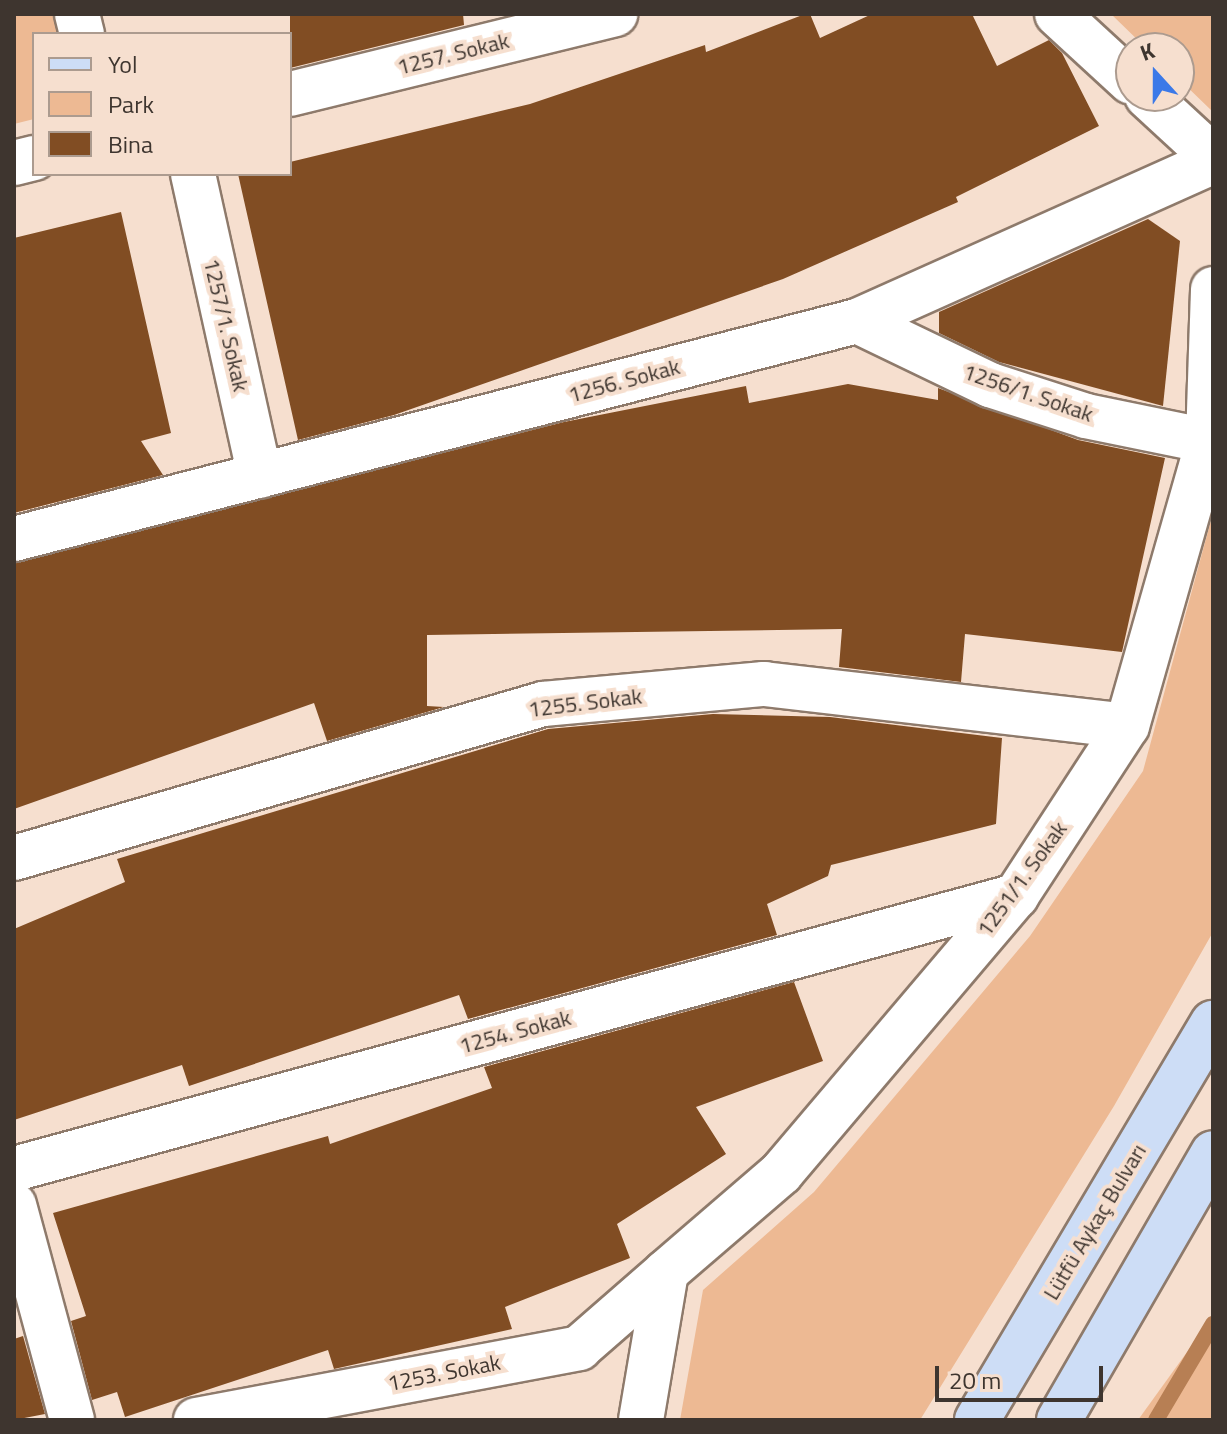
<!DOCTYPE html>
<html>
<head>
<meta charset="utf-8">
<style>
  body { margin:0 }
  #map { position:relative; width:1227px; height:1434px; overflow:hidden; background:#f6dfcf; font-family:"Titillium Web",sans-serif }
  div>[style] { position:absolute }
  .green>* { inset:0; background:#edb993 }
  .stream>* { height:16px; margin:-8px; padding:0 8px; transform-origin:8px; border-radius:8px; background:#b77f54 }
  .building>* { inset:0; background:#814d23 }
  .roads { filter:drop-shadow(2px 0 #8e7a6b) drop-shadow(-2px 0 #8e7a6b) drop-shadow(0 2px #8e7a6b) drop-shadow(0 -2px #8e7a6b) }
  .minor>* { height:44px; margin:-22px; padding:0 22px; transform-origin:22px; border-radius:22px; background:#fff }
  .primary>* { height:44px; margin:-22px; padding:0 22px; transform-origin:22px; border-radius:22px; background:#cdddf6 }
  span { translate:-50% -50%; white-space:nowrap; text-align:center; line-height:1.15; -webkit-text-stroke:8px #f6dfcf; paint-order:stroke }
  .street-label { font-size:22px; color:#3e352f }
  .frame { position:absolute; inset:0; border:16px solid #3e352f; pointer-events:none }
  .legend { position:absolute; left:32px; top:32px; width:260px; height:144px; box-sizing:border-box; background:#f6dfcf; border:2px solid #ac9b8f; margin:0; padding:10px 14px; list-style:none; font-size:24px; color:#3e352f }
  .legend li { display:flex; align-items:center; gap:16px; height:40px }
  .legend b { width:40px; border:2px solid #ac9b8f }
  .north { position:absolute; left:1115px; top:32px; width:80px; height:80px; box-sizing:border-box; background:#f6dfcf; border:2px solid #ac9b8f; border-radius:50%; rotate:339deg; font-size:22px; font-weight:700; line-height:32px; text-align:center; color:#3e352f }
  .north::after { content:''; display:block; margin:auto; width:28px; height:36px; background:#3b79e8; clip-path:polygon(50% 0,100% 100%,50% 72%,0 100%) }
  .scale { position:absolute; left:935px; top:1366px; width:168px; height:36px; box-sizing:border-box; border:4px solid #3e352f; border-top:0; padding-left:10px; font-size:24px; line-height:28px; white-space:nowrap; color:#3e352f; -webkit-text-stroke:6px #f6dfcf; paint-order:stroke }
</style>
</head>
<body>
<div id="map">
  <div class="green">
    <i style="clip-path:polygon(14px 14px,63px 14px,68px 34px,34px 34px,34px 119px,14px 124px)"></i>
    <i style="clip-path:polygon(1111px 14px,1213px 14px,1213px 112px,1179px 79px,1179px 48px,1146px 48px)"></i>
    <i style="clip-path:polygon(1213px 513px,1213px 932px,1114px 1106px,920px 1420px,680px 1420px,703px 1290px,814px 1192px,1030px 936px,1143px 771px)"></i>
    <i style="clip-path:polygon(1213px 1316px,1213px 1420px,1138px 1420px)"></i>
  </div>
  <div class="stream">
    <i style="left:1156px;top:1420px;width:112px;rotate:-59.3deg"></i>
  </div>
  <div class="building">
    <i style="clip-path:polygon(290px 14px,463px 14px,464px 25px,290px 68px)"></i>
    <i style="clip-path:polygon(805px 14px,810px 14px,820px 38px,872px 14px,972px 14px,997px 66px,1049px 40px,1062px 53px,1099px 126px,956px 197px,958px 202px,783px 279px,394px 415px,298px 440px,238px 174px,290px 174px,290px 162px,530px 104px,705px 45px,706px 52px)"></i>
    <i style="clip-path:polygon(121px 212px,171px 433px,141px 441px,163px 475px,14px 513px,14px 238px)"></i>
    <i style="clip-path:polygon(1148px 219px,1180px 241px,1163px 406px,999px 362px,939px 333px,939px 312px)"></i>
    <i style="clip-path:polygon(848px 384px,938px 400px,938px 388px,1078px 440px,1165px 458px,1122px 652px,965px 634px,961px 682px,839px 667px,842px 629px,427px 635px,427px 706px,444px 707px,327px 741px,314px 703px,14px 809px,14px 563px,564px 422px,746px 386px,749px 403px)"></i>
    <i style="clip-path:polygon(713px 714px,830px 717px,1002px 738px,996px 824px,831px 865px,828px 876px,767px 904px,777px 935px,468px 1019px,459px 995px,189px 1086px,182px 1065px,14px 1120px,14px 929px,125px 882px,117px 859px,548px 729px)"></i>
    <i style="clip-path:polygon(794px 982px,823px 1061px,696px 1107px,726px 1154px,617px 1224px,630px 1258px,505px 1307px,512px 1329px,334px 1369px,328px 1350px,125px 1417px,117px 1392px,92px 1400px,71px 1321px,86px 1316px,53px 1213px,328px 1136px,330px 1144px,492px 1088px,484px 1067px)"></i>
    <i style="clip-path:polygon(23px 1336px,45px 1414px,14px 1420px,14px 1339px)"></i>
  </div>
  <div class="roads">
    <div class="minor">
      <i style="left:77px;top:14px;width:21px;rotate:76deg"></i>
      <i style="left:1057px;top:14px;width:100px;rotate:42.6deg"></i>
      <i style="left:290px;top:94px;width:335px;rotate:-13.8deg"></i>
      <i style="left:1147px;top:96px;width:90px;rotate:42.7deg"></i>
      <i style="left:14px;top:163px;width:21px;rotate:-14deg"></i>
      <i style="left:193px;top:174px;width:309px;rotate:77.5deg"></i>
      <i style="left:857px;top:321px;width:148px;rotate:25.7deg"></i>
      <i style="left:990px;top:385px;width:101px;rotate:17.9deg"></i>
      <i style="left:1086px;top:416px;width:125px;rotate:11.6deg"></i>
      <i style="left:14px;top:539px;width:871px;rotate:-14.5deg"></i>
      <i style="left:857px;top:321px;width:390px;rotate:-24.1deg"></i>
      <i style="left:14px;top:858px;width:551px;rotate:-16.23deg"></i>
      <i style="left:543px;top:704px;width:222px;rotate:-5.2deg"></i>
      <i style="left:764px;top:684px;width:365px;rotate:6.6deg"></i>
      <i style="left:14px;top:1169px;width:1039px;rotate:-15.24deg"></i>
      <i style="left:14px;top:1205px;width:223px;rotate:74.9deg"></i>
      <i style="left:196px;top:1420px;width:390px;rotate:-10.6deg"></i>
      <i style="left:579px;top:1348px;width:116px;rotate:-41.1deg"></i>
      <i style="left:641px;top:1420px;width:150px;rotate:-80.4deg"></i>
      <i style="left:666px;top:1272px;width:152px;rotate:-40.7deg"></i>
      <i style="left:781px;top:1173px;width:363px;rotate:-49.7deg"></i>
      <i style="left:1016px;top:896px;width:203px;rotate:-56.9deg"></i>
      <i style="left:1127px;top:726px;width:296px;rotate:-74.1deg"></i>
      <i style="left:1208px;top:441px;width:152px;rotate:-88.1deg"></i>
    </div>
    <div class="primary">
      <i style="left:977px;top:1420px;width:462px;rotate:-59.3deg"></i>
      <i style="left:1059px;top:1420px;width:308px;rotate:-60deg"></i>
    </div>
  </div>
  <div class="street-label">
    <span style="left:453px;top:54px;rotate:-14deg">1257. Sokak</span>
    <span style="left:226px;top:325px;rotate:77deg">1257/1. Sokak</span>
    <span style="left:624px;top:381px;rotate:-15deg">1256. Sokak</span>
    <span style="left:1028px;top:393px;rotate:19deg">1256/1. Sokak</span>
    <span style="left:585px;top:703px;rotate:-7deg">1255. Sokak</span>
    <span style="left:1022px;top:879px;rotate:-54deg">1251/1. Sokak</span>
    <span style="left:515px;top:1032px;rotate:-15deg">1254. Sokak</span>
    <span style="left:1095px;top:1222px;rotate:-59deg">Lütfü Aykaç Bulvarı</span>
    <span style="left:444px;top:1373px;rotate:-11deg">1253. Sokak</span>
  </div>
  <div class="frame"></div>
  <ul class="legend">
  <li><b style="height:10px;background:#cdddf6"></b>Yol</li>
  <li><b style="height:22px;background:#edb993"></b>Park</li>
  <li><b style="height:22px;background:#814d23"></b>Bina</li>
  </ul>
  <div class="north">K</div>
  <div class="scale">20 m</div>
</div>
</body>
</html>
